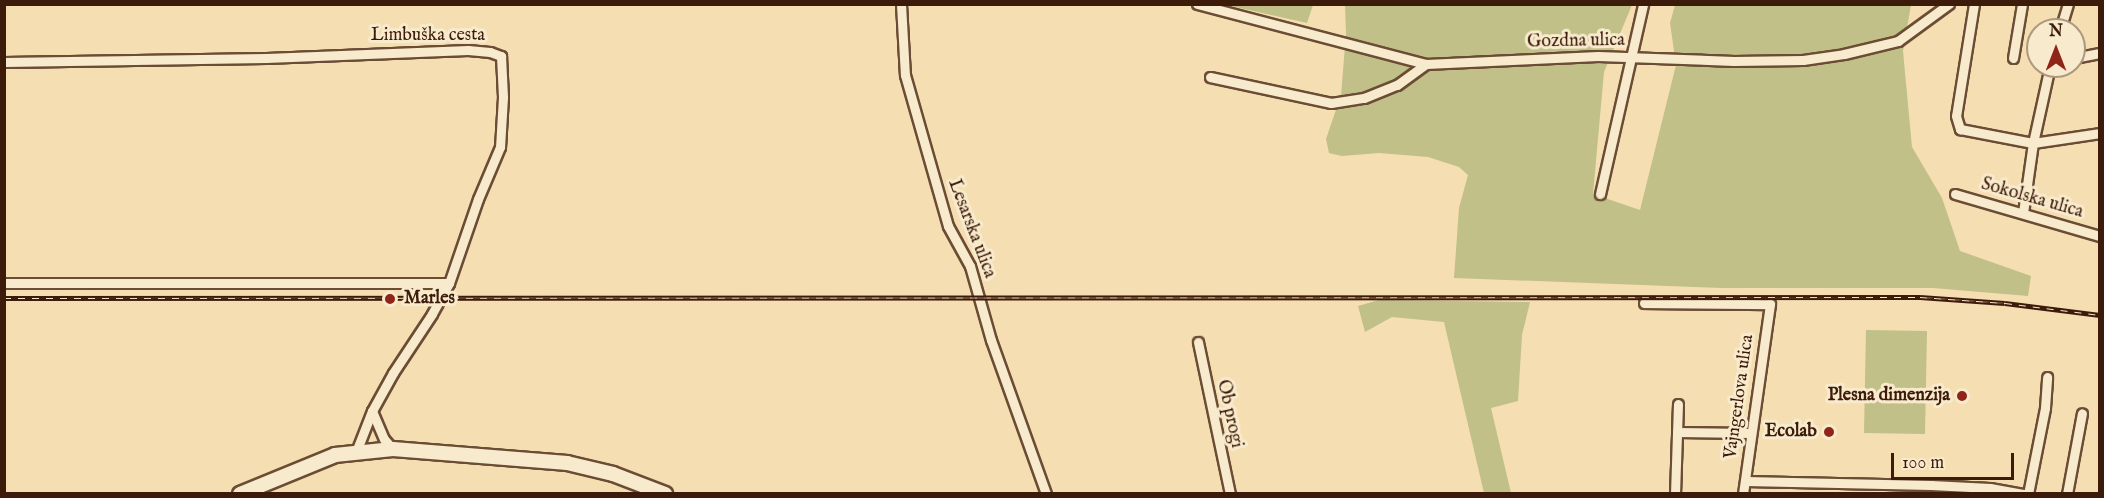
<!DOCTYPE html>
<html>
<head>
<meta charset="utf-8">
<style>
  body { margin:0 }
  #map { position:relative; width:2104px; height:498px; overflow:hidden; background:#f5deb1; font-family:"IM FELL English",serif }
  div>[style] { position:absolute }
  .green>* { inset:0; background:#c0c088 }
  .roads { filter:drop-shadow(2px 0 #6b4c34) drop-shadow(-2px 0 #6b4c34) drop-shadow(0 2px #6b4c34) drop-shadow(0 -2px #6b4c34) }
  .street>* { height:9px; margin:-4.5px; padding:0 4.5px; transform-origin:4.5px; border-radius:4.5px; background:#f8eacc }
  .secondary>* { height:14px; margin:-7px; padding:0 7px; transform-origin:7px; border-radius:7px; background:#f8eacc }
  .rail>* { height:4.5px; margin-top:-2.25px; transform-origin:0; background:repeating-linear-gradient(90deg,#f8eacc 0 7px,#3d1b0b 0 14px); box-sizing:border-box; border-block:2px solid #3d1b0b }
  .dots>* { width:16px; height:16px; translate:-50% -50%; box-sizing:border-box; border:3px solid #f8eacc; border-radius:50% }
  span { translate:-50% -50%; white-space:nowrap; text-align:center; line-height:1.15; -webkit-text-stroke:6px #f8eacc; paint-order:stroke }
  .street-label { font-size:18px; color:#3d1b0b }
  .poi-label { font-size:18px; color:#3d1b0b; font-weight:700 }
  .left { translate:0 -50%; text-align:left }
  .right { translate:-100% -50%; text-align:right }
  .frame { position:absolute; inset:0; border:6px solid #3d1b0b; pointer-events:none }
  .north { position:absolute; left:2026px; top:18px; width:60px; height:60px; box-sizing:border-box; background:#f8eacc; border:2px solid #ad977f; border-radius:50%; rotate:0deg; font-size:16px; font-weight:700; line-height:24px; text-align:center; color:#3d1b0b }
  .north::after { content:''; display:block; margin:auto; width:21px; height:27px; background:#8f2418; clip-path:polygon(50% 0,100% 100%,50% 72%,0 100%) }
  .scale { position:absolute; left:1891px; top:453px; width:123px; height:27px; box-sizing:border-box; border:3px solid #3d1b0b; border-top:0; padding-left:8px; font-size:18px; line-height:21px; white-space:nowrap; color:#3d1b0b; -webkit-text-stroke:4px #f8eacc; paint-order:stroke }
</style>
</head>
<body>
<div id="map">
  <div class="green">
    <i style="clip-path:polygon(1227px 5px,1313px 5px,1307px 23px)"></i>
    <i style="clip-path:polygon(1345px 5px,1632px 5px,1604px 72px,1593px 194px,1640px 210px,1676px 65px,1670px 23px,1675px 5px,1911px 5px,1903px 51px,1912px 147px,1942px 198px,1960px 251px,2031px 276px,2028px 296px,1933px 288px,1721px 288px,1454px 278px,1459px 208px,1468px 175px,1459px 167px,1428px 157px,1379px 153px,1342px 156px,1329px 153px,1326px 139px,1341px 95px,1346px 34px)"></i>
    <i style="clip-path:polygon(1379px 300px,1530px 302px,1522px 335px,1518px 401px,1491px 408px,1511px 493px,1484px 493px,1444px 322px,1392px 317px,1365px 332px,1358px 306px)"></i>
    <i style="clip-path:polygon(1866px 330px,1927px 331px,1925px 434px,1864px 433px)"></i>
  </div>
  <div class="roads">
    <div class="street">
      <i style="left:901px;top:4px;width:71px;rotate:86.8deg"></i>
      <i style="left:905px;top:75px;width:157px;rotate:74.1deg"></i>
      <i style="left:948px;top:226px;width:46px;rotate:61.2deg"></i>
      <i style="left:970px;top:266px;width:77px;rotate:74.2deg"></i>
      <i style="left:991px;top:340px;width:164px;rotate:70.3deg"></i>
      <i style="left:1197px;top:4px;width:237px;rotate:14.7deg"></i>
      <i style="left:1426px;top:64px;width:172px;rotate:-2.7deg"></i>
      <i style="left:1598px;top:56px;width:136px;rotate:2.1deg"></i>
      <i style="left:1734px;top:61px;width:69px;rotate:-0.8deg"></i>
      <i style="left:1803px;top:60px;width:41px;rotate:-8.3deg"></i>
      <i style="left:1844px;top:54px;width:56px;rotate:-13.5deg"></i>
      <i style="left:1898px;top:41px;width:63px;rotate:-36deg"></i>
      <i style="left:1974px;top:4px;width:113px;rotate:99.1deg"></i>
      <i style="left:1956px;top:116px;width:14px;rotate:73deg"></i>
      <i style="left:1960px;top:129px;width:74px;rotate:10.9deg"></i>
      <i style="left:2033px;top:143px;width:68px;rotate:-8.5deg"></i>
      <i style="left:2060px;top:30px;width:27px;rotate:-73deg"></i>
      <i style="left:2013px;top:58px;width:55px;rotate:-80.5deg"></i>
      <i style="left:2074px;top:58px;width:26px;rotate:-11deg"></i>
      <i style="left:4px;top:62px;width:262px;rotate:-0.9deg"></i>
      <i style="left:266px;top:58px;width:202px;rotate:-2.3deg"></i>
      <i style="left:468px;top:50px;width:22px;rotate:5deg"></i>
      <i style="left:490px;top:52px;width:12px;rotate:20deg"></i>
      <i style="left:501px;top:56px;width:41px;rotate:87.2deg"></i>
      <i style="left:503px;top:97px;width:50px;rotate:93.4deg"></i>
      <i style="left:500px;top:147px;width:56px;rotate:112.9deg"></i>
      <i style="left:478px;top:199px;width:89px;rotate:109deg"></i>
      <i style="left:449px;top:283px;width:35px;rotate:119deg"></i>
      <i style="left:432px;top:314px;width:71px;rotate:123.5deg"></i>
      <i style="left:393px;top:373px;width:43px;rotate:118.9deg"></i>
      <i style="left:1210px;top:77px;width:124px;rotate:12.1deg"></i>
      <i style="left:1331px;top:103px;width:33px;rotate:-9deg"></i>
      <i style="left:1364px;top:98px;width:35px;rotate:-22deg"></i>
      <i style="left:1397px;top:85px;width:36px;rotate:-36deg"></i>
      <i style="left:1600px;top:194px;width:195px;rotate:-77.2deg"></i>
      <i style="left:1955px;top:194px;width:151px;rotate:16.2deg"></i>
      <i style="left:2023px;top:213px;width:71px;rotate:-81.9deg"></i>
      <i style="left:2033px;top:143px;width:79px;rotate:-77.6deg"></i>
      <i style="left:4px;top:283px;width:445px"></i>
      <i style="left:1644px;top:303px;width:126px;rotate:0.5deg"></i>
      <i style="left:1770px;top:304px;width:192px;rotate:98.1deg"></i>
      <i style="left:1198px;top:342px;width:155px;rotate:78.1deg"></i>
      <i style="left:1677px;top:432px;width:73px;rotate:0.8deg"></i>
      <i style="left:356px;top:452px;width:44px;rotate:-68.7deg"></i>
      <i style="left:372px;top:411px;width:30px;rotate:67deg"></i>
      <i style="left:384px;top:439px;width:13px;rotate:48deg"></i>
      <i style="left:1745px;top:481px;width:186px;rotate:1.2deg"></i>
      <i style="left:1931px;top:485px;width:59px;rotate:2.9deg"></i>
      <i style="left:1990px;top:488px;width:35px;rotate:10deg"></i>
      <i style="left:1675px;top:494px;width:90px;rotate:-88.1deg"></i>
      <i style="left:2028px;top:494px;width:88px;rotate:-78.8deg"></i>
      <i style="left:2045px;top:408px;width:31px;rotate:-86deg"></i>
      <i style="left:2067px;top:494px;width:82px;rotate:-79.5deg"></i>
    </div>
    <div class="secondary">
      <i style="left:240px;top:494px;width:103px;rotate:-22.3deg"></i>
      <i style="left:335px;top:455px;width:58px;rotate:-5.9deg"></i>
      <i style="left:393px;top:449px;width:175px;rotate:4.6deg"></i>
      <i style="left:567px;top:463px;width:47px;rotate:13.4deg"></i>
      <i style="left:613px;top:474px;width:56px;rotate:21deg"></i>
    </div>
  </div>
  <div class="rail">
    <i style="left:4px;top:298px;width:1916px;rotate:-0.03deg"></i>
    <i style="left:1920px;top:297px;width:85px;rotate:4deg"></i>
    <i style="left:2005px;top:303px;width:96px;rotate:7.2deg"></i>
  </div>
  <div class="dots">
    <i style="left:390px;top:299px;background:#8f2418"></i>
    <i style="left:1962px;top:396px;background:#8f2418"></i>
    <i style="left:1829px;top:432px;background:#8f2418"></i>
  </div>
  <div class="street-label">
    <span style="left:428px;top:36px">Limbuška cesta</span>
    <span style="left:1576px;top:42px;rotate:-1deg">Gozdna ulica</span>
    <span style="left:2032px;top:199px;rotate:16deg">Sokolska ulica</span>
    <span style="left:971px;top:229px;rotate:69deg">Lesarska ulica</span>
    <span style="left:1740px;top:397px;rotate:-82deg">Vajngerlova ulica</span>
    <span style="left:1229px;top:414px;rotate:78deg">Ob progi</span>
  </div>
  <div class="poi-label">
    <span class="left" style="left:404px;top:299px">Marles</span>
    <span class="right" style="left:1950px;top:396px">Plesna dimenzija</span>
    <span class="right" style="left:1817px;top:432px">Ecolab</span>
  </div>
  <div class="frame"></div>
  <div class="north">N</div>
  <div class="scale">100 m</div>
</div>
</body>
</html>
